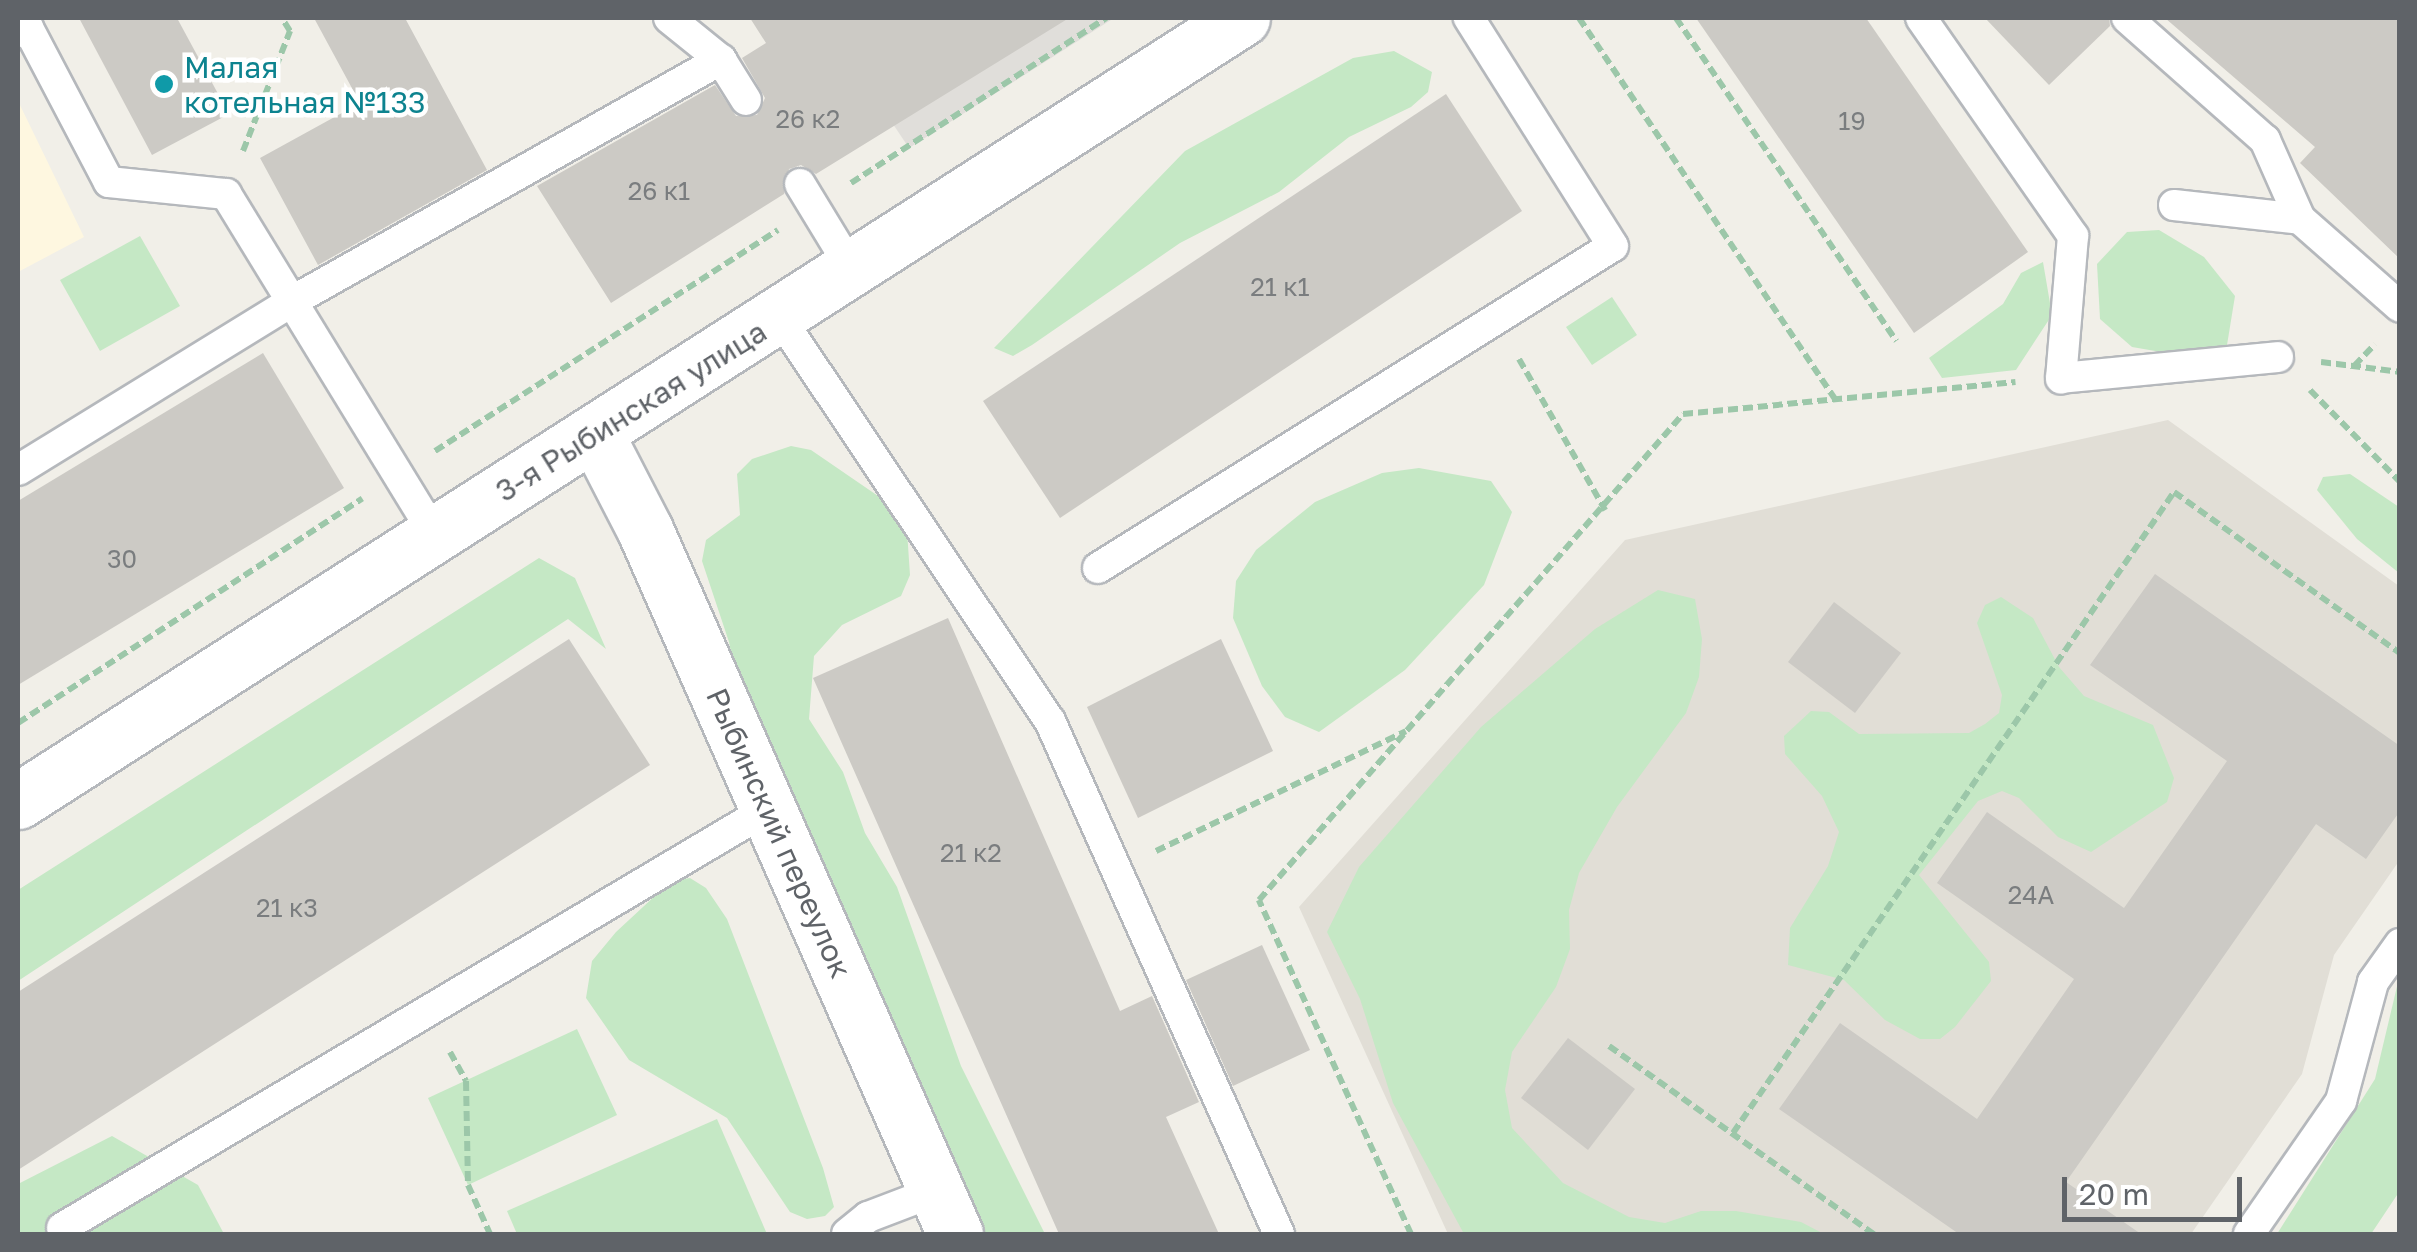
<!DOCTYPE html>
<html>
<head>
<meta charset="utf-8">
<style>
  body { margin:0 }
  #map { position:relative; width:2417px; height:1252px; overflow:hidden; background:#f1efe8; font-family:"Golos Text",sans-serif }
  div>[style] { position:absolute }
  .commercial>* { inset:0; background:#fef7e0 }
  .industrial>* { inset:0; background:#e0deda }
  .education>* { inset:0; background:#e1ded6 }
  .green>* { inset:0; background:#c5e8c5 }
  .building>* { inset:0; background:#cccac5 }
  .path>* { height:6px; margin-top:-3px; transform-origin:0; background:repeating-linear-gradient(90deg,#9cc7a9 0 10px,transparent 0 15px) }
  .roads { filter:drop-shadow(2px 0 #b5b8bc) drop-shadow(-2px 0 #b5b8bc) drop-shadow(0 2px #b5b8bc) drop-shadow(0 -2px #b5b8bc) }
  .lane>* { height:30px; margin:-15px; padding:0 15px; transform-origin:15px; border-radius:15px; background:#fff }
  .street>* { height:55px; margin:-27.5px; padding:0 27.5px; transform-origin:27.5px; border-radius:27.5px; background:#fff }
  .dots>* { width:28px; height:28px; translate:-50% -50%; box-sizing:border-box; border:5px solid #fff; border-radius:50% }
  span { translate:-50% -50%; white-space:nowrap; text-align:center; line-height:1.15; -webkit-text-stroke:9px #fff; paint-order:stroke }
  .number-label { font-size:25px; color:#7a7d7f }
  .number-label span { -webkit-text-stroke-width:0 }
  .culture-label { font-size:30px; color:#0d838f }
  .left { translate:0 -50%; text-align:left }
  .street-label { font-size:30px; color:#5f6368 }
  .frame { position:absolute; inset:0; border:20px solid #5f6368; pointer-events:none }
  .scale { position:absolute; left:2062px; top:1177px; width:180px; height:45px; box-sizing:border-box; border:5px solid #5f6368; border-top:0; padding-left:12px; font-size:30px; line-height:35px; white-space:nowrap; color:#5f6368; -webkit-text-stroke:8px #fff; paint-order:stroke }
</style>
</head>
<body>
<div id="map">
  <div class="commercial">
    <i style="clip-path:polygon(18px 101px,84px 237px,18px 272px)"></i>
  </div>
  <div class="industrial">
    <i style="clip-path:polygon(822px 18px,1114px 18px,909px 148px)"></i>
  </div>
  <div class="education">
    <i style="clip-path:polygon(2168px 420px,2399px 586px,2399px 861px,2334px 955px,2302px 1074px,2191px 1234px,1448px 1234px,1299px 907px,1625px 540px)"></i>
  </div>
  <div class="green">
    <i style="clip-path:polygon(1394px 51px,1432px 72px,1428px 92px,1411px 107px,1349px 137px,1279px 192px,1180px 243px,1032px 345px,1013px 356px,994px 348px,1185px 151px,1353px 58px)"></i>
    <i style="clip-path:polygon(2159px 230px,2204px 257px,2235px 296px,2227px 345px,2167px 353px,2132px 347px,2100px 319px,2097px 264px,2127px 232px)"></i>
    <i style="clip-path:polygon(140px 236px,180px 306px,100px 351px,60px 280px)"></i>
    <i style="clip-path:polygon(2043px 262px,2052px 315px,2016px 370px,1942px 378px,1929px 358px,2003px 304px,2021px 273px)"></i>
    <i style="clip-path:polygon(1612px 297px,1637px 335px,1592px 365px,1566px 327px)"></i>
    <i style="clip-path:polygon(791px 446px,811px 450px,881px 498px,907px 531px,910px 575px,901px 596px,842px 625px,814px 656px,809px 719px,843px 772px,865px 833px,897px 887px,961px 1066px,1045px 1234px,985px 1234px,741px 706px,729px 642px,702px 561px,706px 540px,740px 515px,737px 474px,752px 459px)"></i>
    <i style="clip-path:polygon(1419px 468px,1491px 481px,1512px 512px,1484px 585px,1405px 670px,1319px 732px,1285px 717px,1262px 686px,1233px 618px,1236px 581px,1256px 550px,1315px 502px,1382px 473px)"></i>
    <i style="clip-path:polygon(2350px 474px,2399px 507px,2399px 573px,2357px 539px,2317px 490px,2323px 477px)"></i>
    <i style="clip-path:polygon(539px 558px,575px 578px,606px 649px,568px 619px,18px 981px,18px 890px)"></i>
    <i style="clip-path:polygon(1658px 590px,1695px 599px,1702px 639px,1699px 677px,1686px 713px,1617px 807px,1579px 873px,1569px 910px,1570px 949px,1556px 987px,1512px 1052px,1505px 1090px,1512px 1128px,1563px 1183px,1629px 1217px,1665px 1223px,1701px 1211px,1736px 1211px,1801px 1222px,1824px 1234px,1464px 1234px,1393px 1103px,1360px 999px,1327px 932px,1359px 867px,1481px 727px,1595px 629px)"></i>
    <i style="clip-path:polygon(2001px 597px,2033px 618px,2059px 667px,2084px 696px,2153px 725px,2174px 778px,2167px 802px,2091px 852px,2058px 837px,2019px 798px,2002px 791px,1978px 801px,1919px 875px,1989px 962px,1991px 981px,1955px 1027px,1940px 1039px,1920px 1039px,1885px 1020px,1844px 980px,1788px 965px,1790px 928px,1828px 866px,1839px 832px,1822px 796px,1785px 754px,1784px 736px,1811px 711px,1829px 712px,1859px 734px,1969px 733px,1985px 724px,1999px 713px,2002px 695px,1977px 623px,1985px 605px)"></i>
    <i style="clip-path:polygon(690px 878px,706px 888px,727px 919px,823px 1168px,834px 1207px,825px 1216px,807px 1219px,790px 1212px,727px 1118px,629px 1060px,586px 998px,592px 961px,616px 932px,671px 881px)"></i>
    <i style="clip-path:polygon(2399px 978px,2399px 1192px,2371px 1234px,2277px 1234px,2375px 1079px)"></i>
    <i style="clip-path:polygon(577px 1029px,617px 1115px,468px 1185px,428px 1098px)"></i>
    <i style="clip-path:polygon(717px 1119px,767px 1234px,517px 1234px,507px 1211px)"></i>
    <i style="clip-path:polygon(112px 1136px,198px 1185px,224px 1234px,18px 1234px,18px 1184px)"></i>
  </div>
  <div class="building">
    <i style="clip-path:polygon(79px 18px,177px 18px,229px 114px,152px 155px)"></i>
    <i style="clip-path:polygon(314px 18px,405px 18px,487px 170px,318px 265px,260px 158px,360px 103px)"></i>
    <i style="clip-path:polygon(750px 18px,1069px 18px,816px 174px,801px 165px,789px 169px,784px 194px,611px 303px,537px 186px,715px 85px,736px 116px,757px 115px,765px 98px,742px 58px,766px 43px)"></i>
    <i style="clip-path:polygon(1696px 18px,1866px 18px,2028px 252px,1914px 333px)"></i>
    <i style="clip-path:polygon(1985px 18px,2109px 18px,2110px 26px,2049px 85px)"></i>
    <i style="clip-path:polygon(2165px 18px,2400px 18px,2400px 259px,2300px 163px,2315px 147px)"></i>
    <i style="clip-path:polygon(1446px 94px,1522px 211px,1060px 518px,983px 401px)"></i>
    <i style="clip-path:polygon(263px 353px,344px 488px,18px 685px,18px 501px)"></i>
    <i style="clip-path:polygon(2155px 574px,2400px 746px,2400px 811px,2366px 859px,2316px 824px,2066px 1182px,2141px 1234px,1959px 1234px,1779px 1109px,1840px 1023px,1977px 1119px,2074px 979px,1937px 883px,1987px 812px,2124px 908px,2227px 761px,2090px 665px)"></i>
    <i style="clip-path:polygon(1834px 602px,1901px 653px,1855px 713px,1788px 662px)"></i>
    <i style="clip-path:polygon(948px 618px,1120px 1011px,1152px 996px,1199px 1102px,1166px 1117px,1219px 1234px,1059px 1234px,813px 678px)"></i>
    <i style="clip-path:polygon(569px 639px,650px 765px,18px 1170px,18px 992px)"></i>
    <i style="clip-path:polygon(1221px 639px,1273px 751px,1138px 818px,1087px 707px)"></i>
    <i style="clip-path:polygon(1262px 945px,1310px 1050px,1233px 1086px,1186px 980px)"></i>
    <i style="clip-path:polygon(1568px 1038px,1635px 1089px,1588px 1150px,1521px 1098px)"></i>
  </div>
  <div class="path">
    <i style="left:1579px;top:18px;width:459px;rotate:56.1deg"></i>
    <i style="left:1676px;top:18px;width:391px;rotate:55.7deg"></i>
    <i style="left:243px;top:151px;width:129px;rotate:-68.6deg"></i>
    <i style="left:290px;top:31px;width:15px;rotate:-122deg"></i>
    <i style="left:851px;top:183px;width:304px;rotate:-32.9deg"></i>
    <i style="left:1519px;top:359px;width:174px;rotate:60.3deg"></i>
    <i style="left:2321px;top:362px;width:80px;rotate:7.2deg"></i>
    <i style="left:2354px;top:366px;width:30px;rotate:-46deg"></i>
    <i style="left:2310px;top:390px;width:129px;rotate:45.6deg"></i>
    <i style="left:435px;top:451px;width:408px;rotate:-32.8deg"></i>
    <i style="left:18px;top:723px;width:411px;rotate:-33.1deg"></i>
    <i style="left:1156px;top:851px;width:277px;rotate:-25.6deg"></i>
    <i style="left:1609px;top:1046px;width:325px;rotate:35.4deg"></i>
    <i style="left:450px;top:1052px;width:33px;rotate:61deg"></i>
    <i style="left:466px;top:1081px;width:104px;rotate:88.9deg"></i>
    <i style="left:468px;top:1185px;width:54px;rotate:65.8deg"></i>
    <i style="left:1733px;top:1133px;width:778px;rotate:-55.47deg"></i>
    <i style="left:2174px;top:492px;width:277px;rotate:35.5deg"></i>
    <i style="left:1411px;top:1234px;width:367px;rotate:-114.5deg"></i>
    <i style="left:1259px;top:900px;width:645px;rotate:-48.9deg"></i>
    <i style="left:1683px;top:414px;width:334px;rotate:-5.5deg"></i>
  </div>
  <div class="roads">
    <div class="lane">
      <i style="left:669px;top:18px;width:67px;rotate:38.9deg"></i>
      <i style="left:721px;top:60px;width:47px;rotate:58deg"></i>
      <i style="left:1921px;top:18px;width:266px;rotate:55.1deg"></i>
      <i style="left:2073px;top:236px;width:143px;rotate:94.8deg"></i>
      <i style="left:2061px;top:378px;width:218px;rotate:-5.5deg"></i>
      <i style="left:2127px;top:18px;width:184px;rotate:41.5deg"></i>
      <i style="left:2265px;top:140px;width:86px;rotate:66.1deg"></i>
      <i style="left:18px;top:32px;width:11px;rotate:-22deg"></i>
      <i style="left:28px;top:28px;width:174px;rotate:62.3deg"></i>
      <i style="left:109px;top:182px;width:118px;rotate:5.9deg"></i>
      <i style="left:226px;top:194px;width:398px;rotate:58.5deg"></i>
      <i style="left:800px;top:184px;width:102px;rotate:58.7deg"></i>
      <i style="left:2174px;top:205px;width:127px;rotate:6.3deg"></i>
      <i style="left:2300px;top:219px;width:133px;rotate:41.3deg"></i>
      <i style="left:780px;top:318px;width:485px;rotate:56.2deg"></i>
      <i style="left:1050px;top:721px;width:562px;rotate:65.94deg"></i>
      <i style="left:18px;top:470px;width:318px;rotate:-31.6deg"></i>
      <i style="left:289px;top:303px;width:496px;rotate:-29.4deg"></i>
      <i style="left:1098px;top:568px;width:607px;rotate:-32.02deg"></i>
      <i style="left:1613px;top:246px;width:270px;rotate:-122.3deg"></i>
      <i style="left:62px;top:1228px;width:823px;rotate:-30.68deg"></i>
      <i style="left:847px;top:1234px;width:27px;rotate:-39deg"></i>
      <i style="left:868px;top:1217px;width:73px;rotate:-20.9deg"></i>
      <i style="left:2249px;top:1234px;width:162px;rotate:-55.3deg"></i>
      <i style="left:2341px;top:1101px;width:123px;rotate:-74.9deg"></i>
      <i style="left:2373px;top:982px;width:47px;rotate:-54.6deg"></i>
    </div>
    <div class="street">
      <i style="left:596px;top:435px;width:107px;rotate:62.7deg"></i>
      <i style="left:645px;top:530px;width:769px;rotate:66.23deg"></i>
      <i style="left:18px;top:801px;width:1453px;rotate:-32.61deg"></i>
    </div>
  </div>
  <div class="dots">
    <i style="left:164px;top:84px;background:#0f9aa8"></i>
  </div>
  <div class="number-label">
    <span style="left:808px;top:119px">26 к2</span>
    <span style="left:1852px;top:121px">19</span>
    <span style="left:659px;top:191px">26 к1</span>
    <span style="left:1280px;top:287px">21 к1</span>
    <span style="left:122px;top:559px">30</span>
    <span style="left:971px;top:853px">21 к2</span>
    <span style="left:2031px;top:895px">24А</span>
    <span style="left:287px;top:908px">21 к3</span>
  </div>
  <div class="culture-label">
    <span class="left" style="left:184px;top:84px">Малая<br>котельная №133</span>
  </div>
  <div class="street-label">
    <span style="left:631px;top:411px;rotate:-32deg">3-я Рыбинская улица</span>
    <span style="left:779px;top:833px;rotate:66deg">Рыбинский переулок</span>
  </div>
  <div class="frame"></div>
  <div class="scale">20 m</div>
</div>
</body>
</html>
